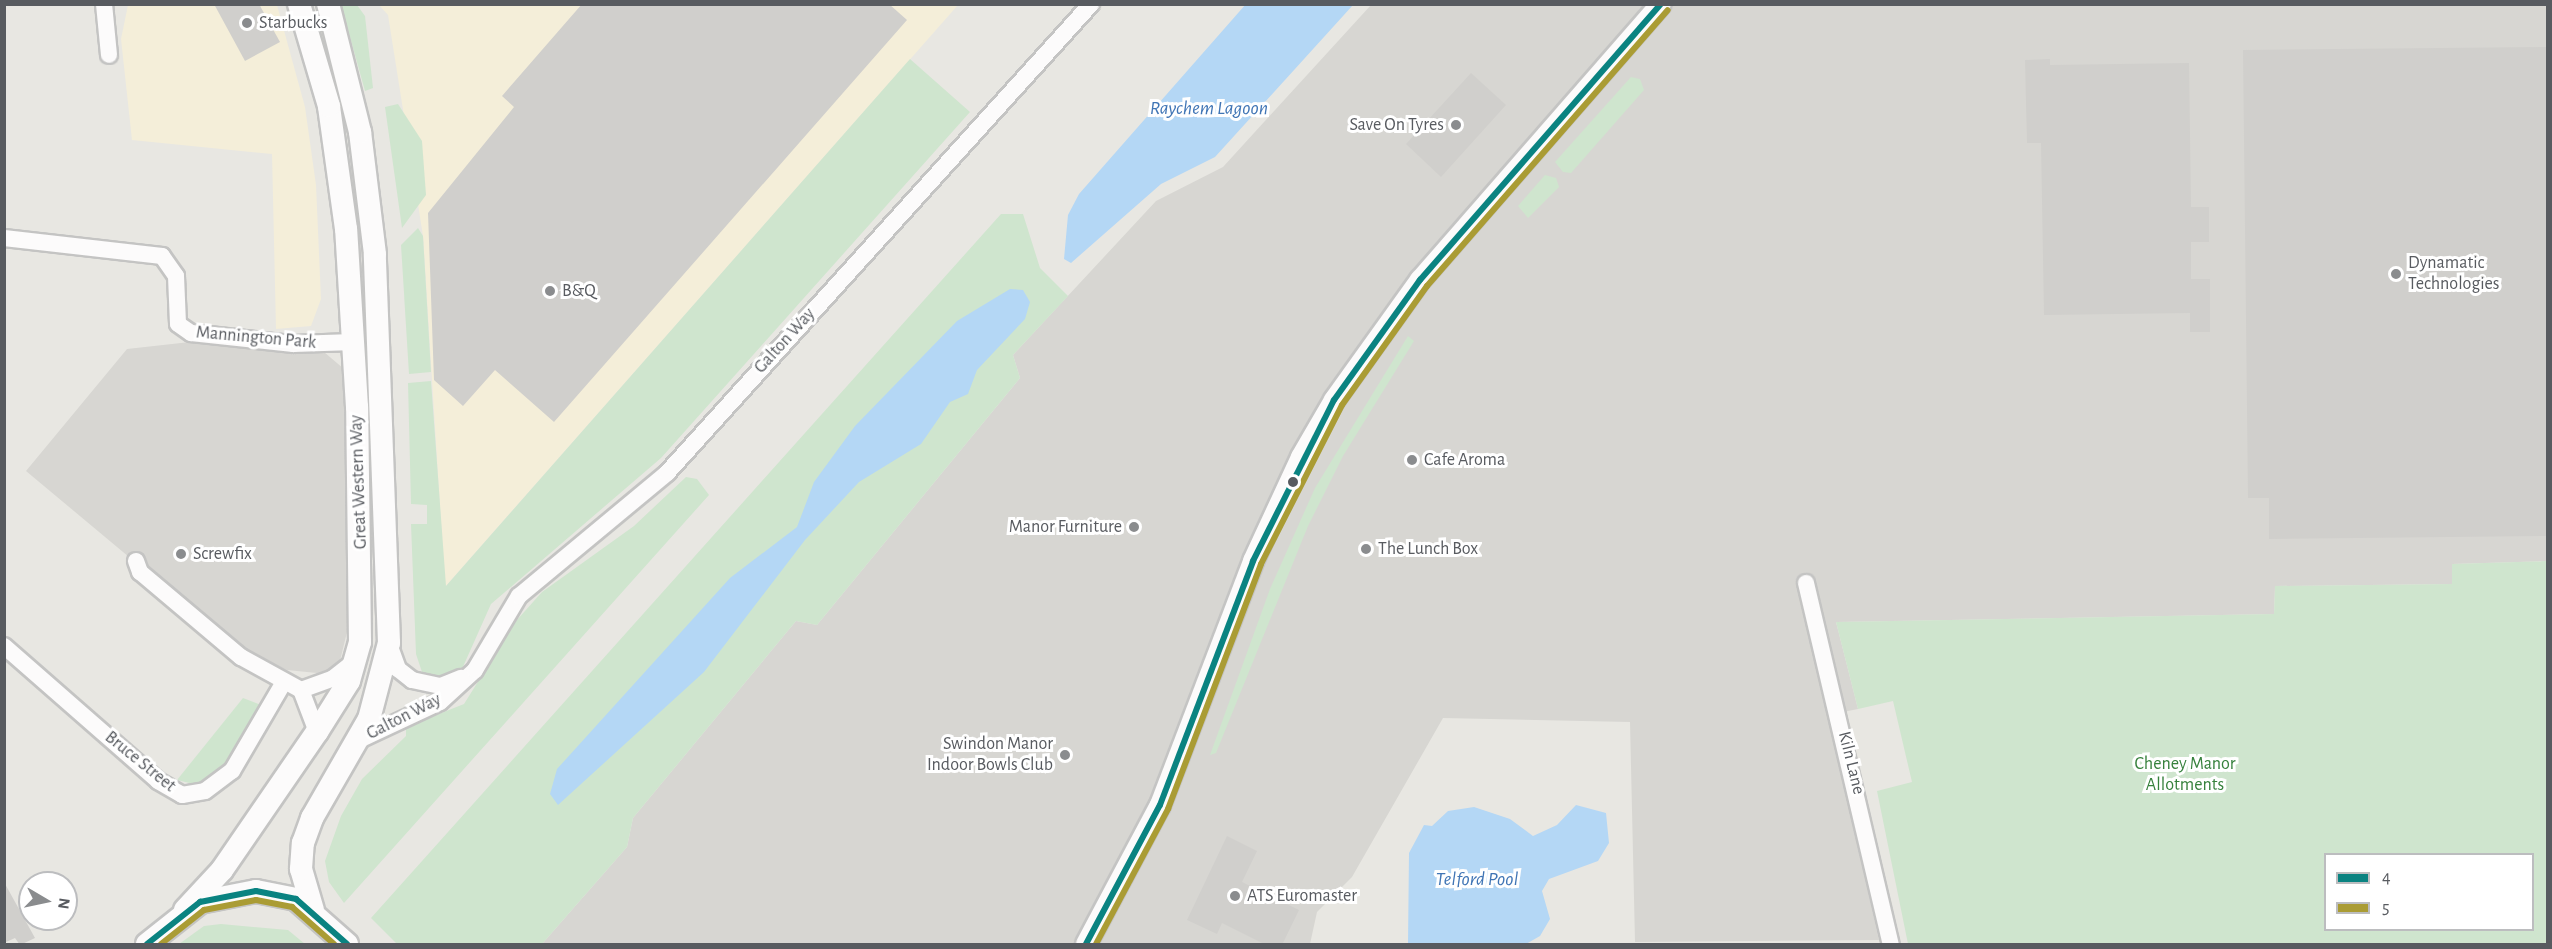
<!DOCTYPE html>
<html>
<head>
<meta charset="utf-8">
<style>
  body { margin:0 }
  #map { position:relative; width:2552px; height:949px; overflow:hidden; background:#e8e7e2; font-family:"Alegreya Sans",sans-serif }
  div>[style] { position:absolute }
  .commercial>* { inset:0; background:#f4eed9 }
  .industrial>* { inset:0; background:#d7d6d2 }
  .green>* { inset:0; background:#cfe5ce }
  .water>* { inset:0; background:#b4d7f5 }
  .building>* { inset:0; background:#d0cfcc }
  .roads { filter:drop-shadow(2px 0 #c4c4c3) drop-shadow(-2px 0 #c4c4c3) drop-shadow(0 2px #c4c4c3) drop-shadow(0 -2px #c4c4c3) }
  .minor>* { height:16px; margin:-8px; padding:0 8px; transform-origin:8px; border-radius:8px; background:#fcfbfb }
  .tertiary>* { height:20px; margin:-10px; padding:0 10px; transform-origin:10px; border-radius:10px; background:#fcfbfb }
  .secondary>* { height:22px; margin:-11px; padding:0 11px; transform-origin:11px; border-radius:11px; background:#fcfbfb }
  .bus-1>* { height:6px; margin:-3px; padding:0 3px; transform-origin:3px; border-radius:3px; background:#0a8381 }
  .bus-2>* { height:6px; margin:-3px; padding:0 3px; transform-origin:3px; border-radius:3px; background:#aa9c34 }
  .dots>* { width:16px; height:16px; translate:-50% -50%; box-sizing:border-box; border:3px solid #fff; border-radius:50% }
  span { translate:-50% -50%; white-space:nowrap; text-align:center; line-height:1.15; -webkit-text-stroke:6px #fff; paint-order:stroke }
  .poi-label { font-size:18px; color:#585b60 }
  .left { translate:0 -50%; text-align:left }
  .right { translate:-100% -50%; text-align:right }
  .street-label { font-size:18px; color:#585b60 }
  .park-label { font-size:18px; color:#36813c }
  .water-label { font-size:20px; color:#4075b5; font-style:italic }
  .frame { position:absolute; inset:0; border:6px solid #585b60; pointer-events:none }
  .legend { position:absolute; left:2324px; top:853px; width:210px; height:78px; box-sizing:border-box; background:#fff; border:2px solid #bcbdbf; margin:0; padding:8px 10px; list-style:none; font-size:18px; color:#585b60 }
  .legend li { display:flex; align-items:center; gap:12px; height:30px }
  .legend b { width:30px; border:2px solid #bcbdbf }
  .north { position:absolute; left:18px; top:871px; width:60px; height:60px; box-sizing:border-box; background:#fff; border:2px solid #bcbdbf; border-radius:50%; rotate:99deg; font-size:16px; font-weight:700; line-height:24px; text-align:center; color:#585b60 }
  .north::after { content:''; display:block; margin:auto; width:21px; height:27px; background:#8a8c8e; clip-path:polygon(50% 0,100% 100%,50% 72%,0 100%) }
</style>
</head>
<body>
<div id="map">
  <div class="commercial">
    <i style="clip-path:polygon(128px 5px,277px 5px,305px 107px,316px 185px,321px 299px,311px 326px,276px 329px,272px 154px,132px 140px,121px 39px)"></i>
    <i style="clip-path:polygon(379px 5px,958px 5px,445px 587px,423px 236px,388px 15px)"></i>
  </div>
  <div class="industrial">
    <i style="clip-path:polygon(1371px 5px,2547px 5px,2547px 561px,2452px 564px,2452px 584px,2275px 586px,2274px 614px,1836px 622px,1858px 709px,1828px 715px,1879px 940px,1635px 942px,1630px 722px,1443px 718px,1352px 877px,1317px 912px,1310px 944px,542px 944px,627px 847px,633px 818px,796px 621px,817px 625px,1020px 378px,1013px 355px,1156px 201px,1223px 167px)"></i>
    <i style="clip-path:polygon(190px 342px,324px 352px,344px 369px,347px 632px,339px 665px,327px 674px,287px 670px,267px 661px,257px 677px,129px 570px,135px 562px,26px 471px,127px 349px)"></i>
  </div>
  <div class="green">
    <i style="clip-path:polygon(341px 5px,357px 5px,365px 16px,373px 88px,365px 91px)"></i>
    <i style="clip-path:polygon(910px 59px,970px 112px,661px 458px,491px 604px,462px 669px,450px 676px,423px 675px,416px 654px,411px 524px,427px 524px,427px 505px,411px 504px,408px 383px,431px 381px,446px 586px)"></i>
    <i style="clip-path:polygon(1631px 77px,1640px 79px,1644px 90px,1571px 173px,1563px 172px,1555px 162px)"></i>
    <i style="clip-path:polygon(398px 104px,422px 141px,426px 195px,402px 228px,385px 107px)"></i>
    <i style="clip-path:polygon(1545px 175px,1556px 178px,1559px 187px,1528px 218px,1518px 206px)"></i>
    <i style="clip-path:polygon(1001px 214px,1023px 214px,1040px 268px,1068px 296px,1013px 355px,1020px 378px,817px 625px,796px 621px,633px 818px,627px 847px,542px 944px,397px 944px,371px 918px)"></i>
    <i style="clip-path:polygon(418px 228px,423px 236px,431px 372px,409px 374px,401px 245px)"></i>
    <i style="clip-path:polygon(1408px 336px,1414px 341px,1343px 456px,1308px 526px,1216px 753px,1210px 755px,1270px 589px,1315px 488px)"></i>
    <i style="clip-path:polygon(686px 477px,697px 479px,709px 495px,344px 903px,329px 882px,325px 861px,341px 816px,362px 779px,406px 736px,406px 727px,464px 704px,516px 621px,542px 592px,634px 526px)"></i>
    <i style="clip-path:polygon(evenodd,2547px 561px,2547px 944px,1908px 944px,1877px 791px,1912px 782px,1893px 701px,1858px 709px,1836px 622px,2274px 614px,2275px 586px,2452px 584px,2452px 564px,2547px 561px,2532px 854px,2532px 930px,2326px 930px,2326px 854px,2532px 854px)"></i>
    <i style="clip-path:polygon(243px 698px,261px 705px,231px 761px,198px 785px,177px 780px)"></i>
    <i style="clip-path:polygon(221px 924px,288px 930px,305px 944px,179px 944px,204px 926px)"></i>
  </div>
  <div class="water">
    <i style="clip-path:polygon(1246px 4px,1353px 5px,1215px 157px,1161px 184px,1071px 263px,1064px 259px,1068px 215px,1079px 194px)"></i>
    <i style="clip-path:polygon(1010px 289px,1023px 290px,1030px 302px,1025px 319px,977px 370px,968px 394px,950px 402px,921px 444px,859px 482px,805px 540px,704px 672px,558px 805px,550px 794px,557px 769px,730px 578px,797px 527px,814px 482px,855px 426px,957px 321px)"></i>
    <i style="clip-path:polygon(1576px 805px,1606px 813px,1609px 843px,1598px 861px,1549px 879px,1542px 891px,1550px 919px,1540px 936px,1526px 944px,1408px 943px,1409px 853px,1424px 825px,1432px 826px,1448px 811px,1474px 807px,1510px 819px,1533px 836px,1557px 825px)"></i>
  </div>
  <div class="building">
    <i style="clip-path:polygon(214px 4px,259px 4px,280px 42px,245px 61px)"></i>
    <i style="clip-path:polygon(582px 4px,889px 4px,907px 20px,554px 422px,495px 370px,463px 406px,434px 380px,428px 213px,514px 107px,502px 96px)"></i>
    <i style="clip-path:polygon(2547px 47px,2547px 536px,2269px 539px,2269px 498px,2248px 498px,2243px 50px)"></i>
    <i style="clip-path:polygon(2050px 59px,2050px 65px,2189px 63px,2191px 207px,2209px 207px,2209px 242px,2191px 242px,2191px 279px,2210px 279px,2210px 332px,2190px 332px,2190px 313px,2044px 315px,2041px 143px,2027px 143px,2025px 60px)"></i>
    <i style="clip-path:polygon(1471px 73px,1506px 105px,1441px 177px,1406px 144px)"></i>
    <i style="clip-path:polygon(1227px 836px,1257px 851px,1242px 882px,1299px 910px,1282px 945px,1266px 945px,1222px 923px,1217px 934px,1187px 920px)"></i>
    <i style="clip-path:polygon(4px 882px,35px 938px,20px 945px,15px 938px,4px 943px)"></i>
  </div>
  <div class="roads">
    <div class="minor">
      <i style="left:104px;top:4px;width:51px;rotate:84.4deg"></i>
      <i style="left:4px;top:238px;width:159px;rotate:6.5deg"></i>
      <i style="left:162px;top:256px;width:24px;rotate:55deg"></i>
      <i style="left:176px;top:276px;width:48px;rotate:87.6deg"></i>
      <i style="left:178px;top:324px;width:16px;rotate:35deg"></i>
      <i style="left:191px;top:333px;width:103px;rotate:6.2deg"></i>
      <i style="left:293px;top:344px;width:61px;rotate:-1.9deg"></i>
      <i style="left:136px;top:561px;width:12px;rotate:70deg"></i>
      <i style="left:140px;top:572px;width:132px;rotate:40.1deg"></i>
      <i style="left:241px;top:657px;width:68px;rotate:28.8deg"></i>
      <i style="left:301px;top:690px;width:45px;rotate:69.1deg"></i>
      <i style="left:1806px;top:583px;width:371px;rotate:76.8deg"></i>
      <i style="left:389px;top:644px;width:27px;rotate:70deg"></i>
      <i style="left:398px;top:669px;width:18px;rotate:38deg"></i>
      <i style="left:412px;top:680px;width:30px;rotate:12deg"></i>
      <i style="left:441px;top:686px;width:22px;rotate:-22deg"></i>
      <i style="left:4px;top:646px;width:205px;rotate:41.2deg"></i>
      <i style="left:158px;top:781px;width:28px;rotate:30deg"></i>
      <i style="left:182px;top:795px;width:23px;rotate:-10deg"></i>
      <i style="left:205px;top:791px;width:34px;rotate:-37deg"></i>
      <i style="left:232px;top:771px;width:103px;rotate:-59.7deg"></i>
      <i style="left:301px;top:690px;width:33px;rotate:-20deg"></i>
      <i style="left:332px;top:679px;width:29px;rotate:-38deg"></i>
      <i style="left:359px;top:740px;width:89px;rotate:-25.1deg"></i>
      <i style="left:440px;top:702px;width:47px;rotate:-42.4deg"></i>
      <i style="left:475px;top:670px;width:86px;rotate:-59.3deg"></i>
      <i style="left:519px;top:596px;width:192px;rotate:-39.7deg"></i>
      <i style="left:667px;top:473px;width:632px;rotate:-47.88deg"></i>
    </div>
    <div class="tertiary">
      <i style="left:1086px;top:944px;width:157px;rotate:-62deg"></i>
      <i style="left:1160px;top:805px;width:261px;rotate:-69.1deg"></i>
      <i style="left:1253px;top:561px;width:115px;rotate:-65.2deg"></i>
      <i style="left:1301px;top:457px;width:66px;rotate:-59.9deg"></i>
      <i style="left:1334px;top:400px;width:148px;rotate:-54.4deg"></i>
      <i style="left:1420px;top:280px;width:366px;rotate:-48.9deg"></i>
    </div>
    <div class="secondary">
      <i style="left:185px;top:910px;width:54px;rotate:-47.2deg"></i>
      <i style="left:222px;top:870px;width:168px;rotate:-55.5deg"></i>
      <i style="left:317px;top:732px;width:60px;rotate:-57.9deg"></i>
      <i style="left:349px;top:681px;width:41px;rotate:-74.2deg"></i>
      <i style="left:360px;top:642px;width:235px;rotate:-90.7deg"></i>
      <i style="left:357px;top:407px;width:178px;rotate:-93.5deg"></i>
      <i style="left:346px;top:229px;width:124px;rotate:-97.9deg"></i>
      <i style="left:329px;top:106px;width:106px;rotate:-106.4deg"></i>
      <i style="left:313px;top:910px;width:43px;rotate:-106.3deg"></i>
      <i style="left:301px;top:869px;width:26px;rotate:-86deg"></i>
      <i style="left:303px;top:843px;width:27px;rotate:-70deg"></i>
      <i style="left:312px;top:818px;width:114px;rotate:-60.1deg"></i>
      <i style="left:369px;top:719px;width:79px;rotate:-75.3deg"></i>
      <i style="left:389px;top:643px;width:389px;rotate:-92.1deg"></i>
      <i style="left:375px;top:254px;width:123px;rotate:-97deg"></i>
      <i style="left:360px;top:132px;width:132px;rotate:-104deg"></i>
      <i style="left:147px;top:944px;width:68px;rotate:-38.4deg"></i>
      <i style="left:200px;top:902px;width:57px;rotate:-11.1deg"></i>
      <i style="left:256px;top:891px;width:41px;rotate:11.3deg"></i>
      <i style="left:296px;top:899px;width:68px;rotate:41.4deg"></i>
    </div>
  </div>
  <div class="bus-1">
    <i style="left:147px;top:944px;width:68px;rotate:-38.4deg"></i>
    <i style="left:200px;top:902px;width:57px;rotate:-11.1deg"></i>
    <i style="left:256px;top:891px;width:41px;rotate:11.3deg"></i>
    <i style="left:296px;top:899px;width:68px;rotate:41.4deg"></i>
    <i style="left:1086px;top:944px;width:157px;rotate:-62deg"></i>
    <i style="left:1160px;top:805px;width:261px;rotate:-69.1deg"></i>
    <i style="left:1253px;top:561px;width:180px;rotate:-63.3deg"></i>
    <i style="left:1334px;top:400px;width:148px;rotate:-54.4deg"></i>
    <i style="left:1420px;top:280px;width:366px;rotate:-48.9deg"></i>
  </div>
  <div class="bus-2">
    <i style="left:161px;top:944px;width:55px;rotate:-38.3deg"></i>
    <i style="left:204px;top:910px;width:53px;rotate:-10.9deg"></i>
    <i style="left:256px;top:900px;width:37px;rotate:11deg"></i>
    <i style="left:292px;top:907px;width:56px;rotate:41.4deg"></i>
    <i style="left:1096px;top:944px;width:153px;rotate:-61.9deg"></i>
    <i style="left:1168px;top:809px;width:262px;rotate:-69.2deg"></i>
    <i style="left:1261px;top:564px;width:178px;rotate:-63deg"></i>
    <i style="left:1342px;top:405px;width:146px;rotate:-54.5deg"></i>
    <i style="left:1427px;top:286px;width:366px;rotate:-48.9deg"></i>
  </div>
  <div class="dots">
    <i style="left:247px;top:23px;background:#8a8c8e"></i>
    <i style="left:1456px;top:125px;background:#8a8c8e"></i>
    <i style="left:2396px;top:274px;background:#8a8c8e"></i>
    <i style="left:550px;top:291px;background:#8a8c8e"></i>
    <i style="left:1412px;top:460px;background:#8a8c8e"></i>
    <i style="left:1293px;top:482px;background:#585b60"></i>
    <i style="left:1134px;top:527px;background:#8a8c8e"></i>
    <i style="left:1366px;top:549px;background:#8a8c8e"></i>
    <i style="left:181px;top:554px;background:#8a8c8e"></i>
    <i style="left:1065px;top:755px;background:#8a8c8e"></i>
    <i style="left:1235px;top:896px;background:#8a8c8e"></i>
  </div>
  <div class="poi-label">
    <span class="left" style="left:259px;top:23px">Starbucks</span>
    <span class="right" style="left:1444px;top:125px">Save On Tyres</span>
    <span class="left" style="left:2408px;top:274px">Dynamatic<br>Technologies</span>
    <span class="left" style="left:562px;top:291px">B&amp;Q</span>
    <span class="left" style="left:1424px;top:460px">Cafe Aroma</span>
    <span class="right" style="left:1122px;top:527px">Manor Furniture</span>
    <span class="left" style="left:1378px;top:549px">The Lunch Box</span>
    <span class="left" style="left:193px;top:554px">Screwfix</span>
    <span class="right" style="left:1053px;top:755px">Swindon Manor<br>Indoor Bowls Club</span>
    <span class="left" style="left:1247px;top:896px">ATS Euromaster</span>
  </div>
  <div class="street-label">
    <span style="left:256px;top:338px;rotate:5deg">Mannington Park</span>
    <span style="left:785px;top:341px;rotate:-48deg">Galton Way</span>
    <span style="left:359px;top:482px;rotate:-92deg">Great Western Way</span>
    <span style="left:404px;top:717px;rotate:-27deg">Galton Way</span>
    <span style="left:140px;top:762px;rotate:39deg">Bruce Street</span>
    <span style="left:1851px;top:763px;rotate:76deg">Kiln Lane</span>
  </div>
  <div class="park-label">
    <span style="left:2185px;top:775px">Cheney Manor<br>Allotments</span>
  </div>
  <div class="water-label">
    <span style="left:1209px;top:108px">Raychem Lagoon</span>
    <span style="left:1477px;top:879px">Telford Pool</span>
  </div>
  <div class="frame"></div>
  <ul class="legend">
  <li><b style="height:8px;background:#0a8381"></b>4</li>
  <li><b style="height:8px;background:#aa9c34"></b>5</li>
  </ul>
  <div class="north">N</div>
</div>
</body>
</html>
